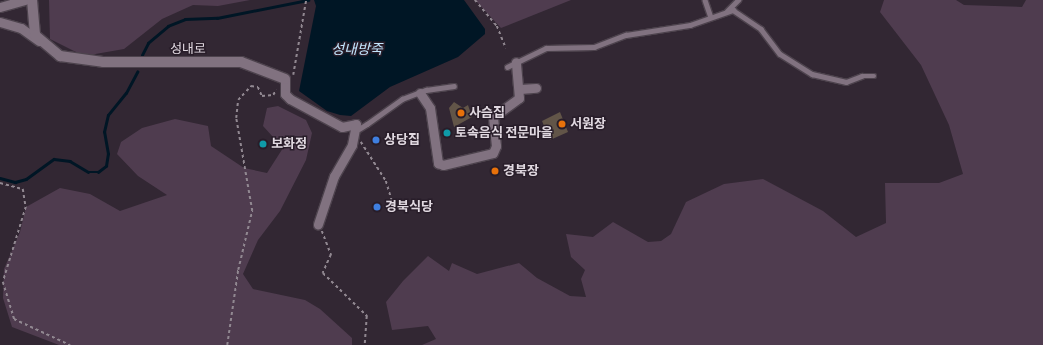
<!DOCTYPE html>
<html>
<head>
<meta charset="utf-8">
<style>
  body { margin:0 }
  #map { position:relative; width:1043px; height:345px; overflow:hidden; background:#322733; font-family:Bitter,"Noto Sans KR",serif }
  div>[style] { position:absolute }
  .green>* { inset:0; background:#4f3c4f }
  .water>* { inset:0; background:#001625 }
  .stream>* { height:2.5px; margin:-1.25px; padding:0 1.25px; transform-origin:1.25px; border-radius:1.25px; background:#001625 }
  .building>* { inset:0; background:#625548 }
  .path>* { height:1.5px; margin-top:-0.75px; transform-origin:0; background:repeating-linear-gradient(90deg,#918891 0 3px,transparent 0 6px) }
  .roads { filter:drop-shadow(1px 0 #4d434d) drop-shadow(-1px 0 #4d434d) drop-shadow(0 1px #4d434d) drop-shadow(0 -1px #4d434d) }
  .service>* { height:4.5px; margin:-2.25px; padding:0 2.25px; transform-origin:2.25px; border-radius:2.25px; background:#817280 }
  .minor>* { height:9px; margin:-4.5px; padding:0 4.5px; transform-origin:4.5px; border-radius:4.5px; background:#817280 }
  .tertiary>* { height:10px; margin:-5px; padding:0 5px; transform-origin:5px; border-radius:5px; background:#817280 }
  .dots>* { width:11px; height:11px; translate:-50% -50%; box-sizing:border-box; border:2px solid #281d29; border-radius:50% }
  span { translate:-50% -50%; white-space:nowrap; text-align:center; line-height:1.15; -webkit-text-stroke:3px #281d29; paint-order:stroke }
  .street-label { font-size:13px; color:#e0d8e0 }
  .poi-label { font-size:13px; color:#e0d8e0; font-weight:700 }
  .left { translate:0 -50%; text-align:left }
  .water-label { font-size:14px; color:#c3e7ff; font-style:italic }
</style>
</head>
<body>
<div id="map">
  <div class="green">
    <i style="clip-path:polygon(49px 0,250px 0,218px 6px,193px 5px,162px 19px,124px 49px,84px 56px,50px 39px)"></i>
    <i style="clip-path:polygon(475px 0,571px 0,501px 28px)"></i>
    <i style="clip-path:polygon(884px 0,956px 0,964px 5px,1022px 7px,1026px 0,1043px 0,1043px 345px,422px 345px,436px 339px,428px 326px,392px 330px,386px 302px,403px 281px,428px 256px,449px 271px,452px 263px,477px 274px,519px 263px,537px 278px,570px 296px,586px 297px,581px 279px,585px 270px,571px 257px,566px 234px,593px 237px,613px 222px,648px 242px,661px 241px,671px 234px,686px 202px,724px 184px,763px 179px,823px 211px,856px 237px,886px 223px,885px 183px,939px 183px,963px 174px,949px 125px,921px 65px,880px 12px)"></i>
    <i style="clip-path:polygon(278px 106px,306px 120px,312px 133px,306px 160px,280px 211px,258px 240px,243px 274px,253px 289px,305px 300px,320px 309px,352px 338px,352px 345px,59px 345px,12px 327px,3px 298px,4px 269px,20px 232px,26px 207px,60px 188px,90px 194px,120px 211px,167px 195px,138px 176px,117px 154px,121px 142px,142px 128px,175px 119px,208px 126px,211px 146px,244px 168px,267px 173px,283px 148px,263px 126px,267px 108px)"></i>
  </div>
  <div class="water">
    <i style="clip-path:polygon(314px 0,464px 0,485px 29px,485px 34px,458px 57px,390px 87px,351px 116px,340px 115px,327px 111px,299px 91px,316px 6px)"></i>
  </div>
  <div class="stream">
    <i style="left:142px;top:55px;width:13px;rotate:-63deg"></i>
    <i style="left:148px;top:43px;width:26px;rotate:-40deg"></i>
    <i style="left:168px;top:26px;width:18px;rotate:-22deg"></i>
    <i style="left:185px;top:19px;width:32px;rotate:-2deg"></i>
    <i style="left:217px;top:18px;width:93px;rotate:-11.2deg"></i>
    <i style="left:0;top:178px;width:16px;rotate:15deg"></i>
    <i style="left:15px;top:182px;width:11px;rotate:-15deg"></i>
    <i style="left:26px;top:179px;width:34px;rotate:-36deg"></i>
    <i style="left:54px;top:159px;width:16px;rotate:7deg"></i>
    <i style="left:70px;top:161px;width:21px;rotate:31deg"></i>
    <i style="left:88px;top:172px;width:10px"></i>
    <i style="left:98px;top:172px;width:10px;rotate:-37deg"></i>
    <i style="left:106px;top:166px;width:12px;rotate:-81deg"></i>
    <i style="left:108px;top:154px;width:22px;rotate:-100deg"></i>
    <i style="left:104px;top:132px;width:17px;rotate:-77deg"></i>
    <i style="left:108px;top:115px;width:28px;rotate:-51deg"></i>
    <i style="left:126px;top:93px;width:24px;rotate:-62deg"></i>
  </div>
  <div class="building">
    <i style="clip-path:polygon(454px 102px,463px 108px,468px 105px,472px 117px,454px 127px,449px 108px)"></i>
    <i style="clip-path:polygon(560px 112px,568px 132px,550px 140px,542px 121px)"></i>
  </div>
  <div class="path">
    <i style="left:475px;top:0;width:34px;rotate:50deg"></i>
    <i style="left:497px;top:26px;width:24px;rotate:68deg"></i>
    <i style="left:293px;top:75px;width:76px;rotate:-80.2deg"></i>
    <i style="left:361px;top:142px;width:46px;rotate:57.3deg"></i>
    <i style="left:386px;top:181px;width:24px;rotate:73deg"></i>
    <i style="left:0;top:183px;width:24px;rotate:15deg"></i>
    <i style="left:23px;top:189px;width:18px;rotate:81deg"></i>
    <i style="left:26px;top:207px;width:78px;rotate:107deg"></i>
    <i style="left:3px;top:282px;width:39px;rotate:73deg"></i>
    <i style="left:14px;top:319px;width:62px;rotate:24.9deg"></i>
    <i style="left:322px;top:231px;width:26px;rotate:69deg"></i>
    <i style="left:331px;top:255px;width:20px;rotate:114deg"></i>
    <i style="left:323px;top:273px;width:62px;rotate:44.3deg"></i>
    <i style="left:367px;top:316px;width:29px;rotate:94deg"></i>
    <i style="left:227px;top:345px;width:76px;rotate:-81.7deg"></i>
    <i style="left:238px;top:270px;width:61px;rotate:-76.7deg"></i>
    <i style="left:252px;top:211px;width:94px;rotate:-99.8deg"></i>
    <i style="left:236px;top:118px;width:18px;rotate:-84deg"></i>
    <i style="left:238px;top:100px;width:19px;rotate:-47deg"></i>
    <i style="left:251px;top:86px;width:7px;rotate:8deg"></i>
    <i style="left:258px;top:87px;width:10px;rotate:66deg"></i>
    <i style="left:262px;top:96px;width:11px;rotate:-5deg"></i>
    <i style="left:273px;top:95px;width:6px;rotate:-59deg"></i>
  </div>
  <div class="roads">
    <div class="service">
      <i style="left:705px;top:0;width:18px;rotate:71deg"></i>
      <i style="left:727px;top:11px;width:16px;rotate:-45deg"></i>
      <i style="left:507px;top:67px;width:43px;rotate:-26deg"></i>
      <i style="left:546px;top:48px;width:48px;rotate:-1.2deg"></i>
      <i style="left:594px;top:47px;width:34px;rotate:-21deg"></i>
      <i style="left:626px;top:35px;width:65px;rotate:-8.9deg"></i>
      <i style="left:690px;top:25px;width:46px;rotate:-19.2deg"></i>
      <i style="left:733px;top:10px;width:34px;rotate:34deg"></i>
      <i style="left:761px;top:29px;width:31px;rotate:53deg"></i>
      <i style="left:780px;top:54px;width:38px;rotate:32deg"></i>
      <i style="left:812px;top:74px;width:35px;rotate:13deg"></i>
      <i style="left:846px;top:82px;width:17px;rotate:-21deg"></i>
      <i style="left:862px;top:76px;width:12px"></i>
      <i style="left:357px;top:125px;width:4px;rotate:63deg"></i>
      <i style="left:359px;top:129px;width:9px;rotate:-32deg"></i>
      <i style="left:367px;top:124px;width:43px;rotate:-35.5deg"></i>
      <i style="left:402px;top:99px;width:26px;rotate:-21deg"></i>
      <i style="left:426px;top:90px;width:28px;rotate:-8deg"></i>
    </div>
    <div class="minor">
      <i style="left:0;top:7px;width:26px;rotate:-16deg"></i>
      <i style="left:0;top:22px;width:22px;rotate:16deg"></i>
      <i style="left:21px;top:28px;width:22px;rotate:36deg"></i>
      <i style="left:285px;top:79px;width:15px;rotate:90deg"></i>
      <i style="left:285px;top:94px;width:7px;rotate:45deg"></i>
      <i style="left:290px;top:99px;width:59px;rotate:28.3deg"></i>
      <i style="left:342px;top:127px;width:14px;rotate:-12deg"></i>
      <i style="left:356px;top:124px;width:21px;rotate:101deg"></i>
      <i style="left:352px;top:145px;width:36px;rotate:120deg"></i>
      <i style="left:334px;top:176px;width:51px;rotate:108.4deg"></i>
      <i style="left:520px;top:89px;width:16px;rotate:-4deg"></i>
      <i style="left:420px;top:93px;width:18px;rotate:56deg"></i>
      <i style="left:430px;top:108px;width:56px;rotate:81.7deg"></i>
      <i style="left:438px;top:163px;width:5px;rotate:22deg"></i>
      <i style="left:443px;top:165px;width:51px;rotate:-13.5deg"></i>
      <i style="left:493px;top:153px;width:8px;rotate:-67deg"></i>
      <i style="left:496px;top:146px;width:29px;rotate:-96deg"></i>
      <i style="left:493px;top:117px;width:32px;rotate:-36deg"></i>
      <i style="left:519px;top:98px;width:36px;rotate:-95deg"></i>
    </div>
    <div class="tertiary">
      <i style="left:32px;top:0;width:35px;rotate:85deg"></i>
      <i style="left:35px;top:35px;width:33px;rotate:40deg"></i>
      <i style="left:60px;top:56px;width:43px;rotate:7.9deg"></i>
      <i style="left:103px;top:62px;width:138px"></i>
      <i style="left:241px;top:62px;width:47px;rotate:21.1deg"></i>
    </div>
  </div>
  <div class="dots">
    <i style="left:461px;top:113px;background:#e8710a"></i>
    <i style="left:562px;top:124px;background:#e8710a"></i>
    <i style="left:447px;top:133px;background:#0f9aa8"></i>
    <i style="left:376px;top:140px;background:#3f7fe0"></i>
    <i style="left:263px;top:144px;background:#0f9aa8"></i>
    <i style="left:495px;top:171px;background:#e8710a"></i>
    <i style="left:377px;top:207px;background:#3f7fe0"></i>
  </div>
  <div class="street-label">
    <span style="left:188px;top:49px">성내로</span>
  </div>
  <div class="poi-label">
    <span class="left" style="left:469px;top:113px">사슴집</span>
    <span class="left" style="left:570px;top:124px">서원장</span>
    <span class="left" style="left:455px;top:133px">토속음식 전문마을</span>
    <span class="left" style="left:384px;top:140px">상당집</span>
    <span class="left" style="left:271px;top:144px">보화정</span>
    <span class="left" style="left:503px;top:171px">경북장</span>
    <span class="left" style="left:385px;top:207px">경북식당</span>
  </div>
  <div class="water-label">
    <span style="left:357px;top:50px">성내방죽</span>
  </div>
</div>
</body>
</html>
